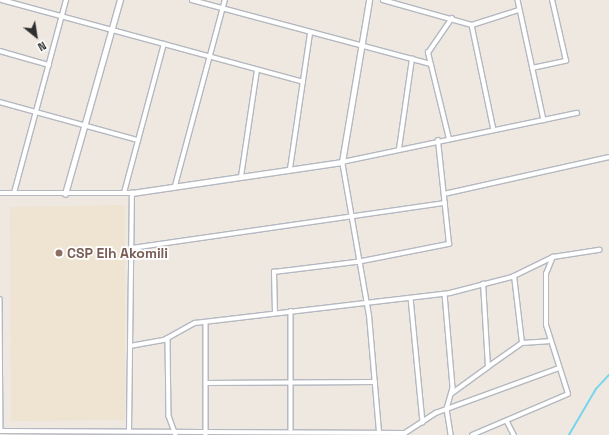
<!DOCTYPE html>
<html>
<head>
<meta charset="utf-8">
<style>
  body { margin:0 }
  #map { position:relative; width:609px; height:435px; overflow:hidden; background:#eee8e1; font-family:"Space Grotesk",sans-serif }
  div>[style] { position:absolute }
  .education>* { inset:0; background:#efe3d1 }
  .stream>* { height:1.5px; margin:-0.75px; padding:0 0.75px; transform-origin:0.75px; border-radius:0.75px; background:#78d6ec }
  .roads { filter:drop-shadow(1px 0 #b4b8c0) drop-shadow(-1px 0 #b4b8c0) drop-shadow(0 1px #b4b8c0) drop-shadow(0 -1px #b4b8c0) }
  .minor>* { height:3.5px; margin:-1.75px; padding:0 1.75px; transform-origin:1.75px; border-radius:1.75px; background:#fff }
  .tertiary>* { height:4.5px; margin:-2.25px; padding:0 2.25px; transform-origin:2.25px; border-radius:2.25px; background:#fff }
  .dots>* { width:11px; height:11px; translate:-50% -50%; box-sizing:border-box; border:2px solid #fff; border-radius:50% }
  span { translate:-50% -50%; white-space:nowrap; text-align:center; line-height:1.15; -webkit-text-stroke:3.5px #fff; paint-order:stroke }
  .education-label { font-size:14px; color:#785e54; font-weight:700 }
  .left { translate:0 -50%; text-align:left }
  .north { position:absolute; left:16px; top:16px; width:40px; height:40px; -webkit-text-stroke:3px #fff; paint-order:stroke; rotate:150deg; font-size:11px; font-weight:700; line-height:16px; text-align:center; color:#2e2e2e }
  .north::after { content:''; display:block; margin:auto; width:14px; height:18px; background:#2e2e2e; clip-path:polygon(50% 0,100% 100%,50% 72%,0 100%) }
</style>
</head>
<body>
<div id="map">
  <div class="education">
    <i style="clip-path:polygon(125px 205px,125px 420px,11px 421px,10px 207px)"></i>
  </div>
  <div class="stream">
    <i style="left:569px;top:435px;width:53px;rotate:-59.6deg"></i>
    <i style="left:596px;top:389px;width:19px;rotate:-47deg"></i>
  </div>
  <div class="roads">
    <div class="minor">
      <i style="left:2px;top:0;width:312px;rotate:15.2deg"></i>
      <i style="left:192px;top:0;width:247px;rotate:15deg"></i>
      <i style="left:383px;top:0;width:92px;rotate:15.7deg"></i>
      <i style="left:472px;top:25px;width:49px;rotate:-17.7deg"></i>
      <i style="left:518px;top:0;width:123px;rotate:77.8deg"></i>
      <i style="left:472px;top:25px;width:107px;rotate:78.2deg"></i>
      <i style="left:0;top:51px;width:51px;rotate:15.9deg"></i>
      <i style="left:532px;top:68px;width:35px;rotate:-12deg"></i>
      <i style="left:566px;top:61px;width:63px;rotate:-102.9deg"></i>
      <i style="left:0;top:102px;width:143px;rotate:15.4deg"></i>
      <i style="left:449px;top:139px;width:89px;rotate:-103.7deg"></i>
      <i style="left:428px;top:53px;width:42px;rotate:-55.6deg"></i>
      <i style="left:399px;top:149px;width:91px;rotate:-81.8deg"></i>
      <i style="left:290px;top:169px;width:137px;rotate:-81.6deg"></i>
      <i style="left:241px;top:177px;width:108px;rotate:-81.5deg"></i>
      <i style="left:175px;top:186px;width:193px;rotate:-75deg"></i>
      <i style="left:14px;top:193px;width:200px;rotate:-74.9deg"></i>
      <i style="left:124px;top:193px;width:154px;rotate:-75deg"></i>
      <i style="left:444px;top:194px;width:169px;rotate:-12.6deg"></i>
      <i style="left:132px;top:248px;width:316px;rotate:-8.2deg"></i>
      <i style="left:445px;top:294px;width:94px;rotate:85.1deg"></i>
      <i style="left:453px;top:388px;width:22px;rotate:106deg"></i>
      <i style="left:447px;top:409px;width:26px;rotate:81deg"></i>
      <i style="left:411px;top:298px;width:125px;rotate:84.5deg"></i>
      <i style="left:0;top:299px;width:132px;rotate:89.6deg"></i>
      <i style="left:291px;top:311px;width:118px;rotate:90deg"></i>
      <i style="left:275px;top:313px;width:41px;rotate:-91.4deg"></i>
      <i style="left:274px;top:272px;width:84px;rotate:-6.9deg"></i>
      <i style="left:357px;top:262px;width:94px;rotate:-11.1deg"></i>
      <i style="left:449px;top:244px;width:104px;rotate:-96.1deg"></i>
      <i style="left:206px;top:323px;width:112px;rotate:90deg"></i>
      <i style="left:168px;top:338px;width:78px;rotate:89.3deg"></i>
      <i style="left:169px;top:416px;width:20px;rotate:70deg"></i>
      <i style="left:522px;top:343px;width:26px;rotate:-4deg"></i>
      <i style="left:130px;top:346px;width:35px;rotate:-10deg"></i>
      <i style="left:164px;top:340px;width:35px;rotate:-29deg"></i>
      <i style="left:195px;top:323px;width:257px;rotate:-6.7deg"></i>
      <i style="left:450px;top:293px;width:64px;rotate:-14.5deg"></i>
      <i style="left:512px;top:277px;width:46px;rotate:-26deg"></i>
      <i style="left:553px;top:257px;width:47px;rotate:-8.7deg"></i>
      <i style="left:488px;top:367px;width:42px;rotate:-35.2deg"></i>
      <i style="left:522px;top:343px;width:67px;rotate:-96.8deg"></i>
      <i style="left:206px;top:383px;width:169px;rotate:-0.3deg"></i>
      <i style="left:451px;top:394px;width:46px;rotate:-36.1deg"></i>
      <i style="left:488px;top:367px;width:83px;rotate:-93.4deg"></i>
      <i style="left:507px;top:421px;width:16px;rotate:63deg"></i>
      <i style="left:0;top:431px;width:405px;rotate:0.3deg"></i>
      <i style="left:405px;top:433px;width:37px;rotate:-33deg"></i>
      <i style="left:436px;top:413px;width:131px;rotate:-20.1deg"></i>
      <i style="left:129px;top:431px;width:238px;rotate:-89.3deg"></i>
      <i style="left:379px;top:432px;width:116px;rotate:-94.9deg"></i>
      <i style="left:369px;top:316px;width:156px;rotate:-99.9deg"></i>
      <i style="left:342px;top:162px;width:240px;rotate:-11.8deg"></i>
      <i style="left:472px;top:435px;width:104px;rotate:-23.1deg"></i>
      <i style="left:568px;top:394px;width:72px;rotate:-107.7deg"></i>
      <i style="left:546px;top:325px;width:51px;rotate:-90deg"></i>
      <i style="left:546px;top:274px;width:18px;rotate:-68deg"></i>
    </div>
    <div class="tertiary">
      <i style="left:0;top:193px;width:132px"></i>
      <i style="left:132px;top:193px;width:212px;rotate:-8.4deg"></i>
      <i style="left:342px;top:162px;width:164px;rotate:-80.5deg"></i>
      <i style="left:65px;top:194px;width:202px;rotate:-74.2deg"></i>
    </div>
  </div>
  <div class="dots">
    <i style="left:59px;top:253px;background:#8d6e63"></i>
  </div>
  <div class="education-label">
    <span class="left" style="left:67px;top:253px">CSP Elh Akomili</span>
  </div>
  <div class="north">N</div>
</div>
</body>
</html>
